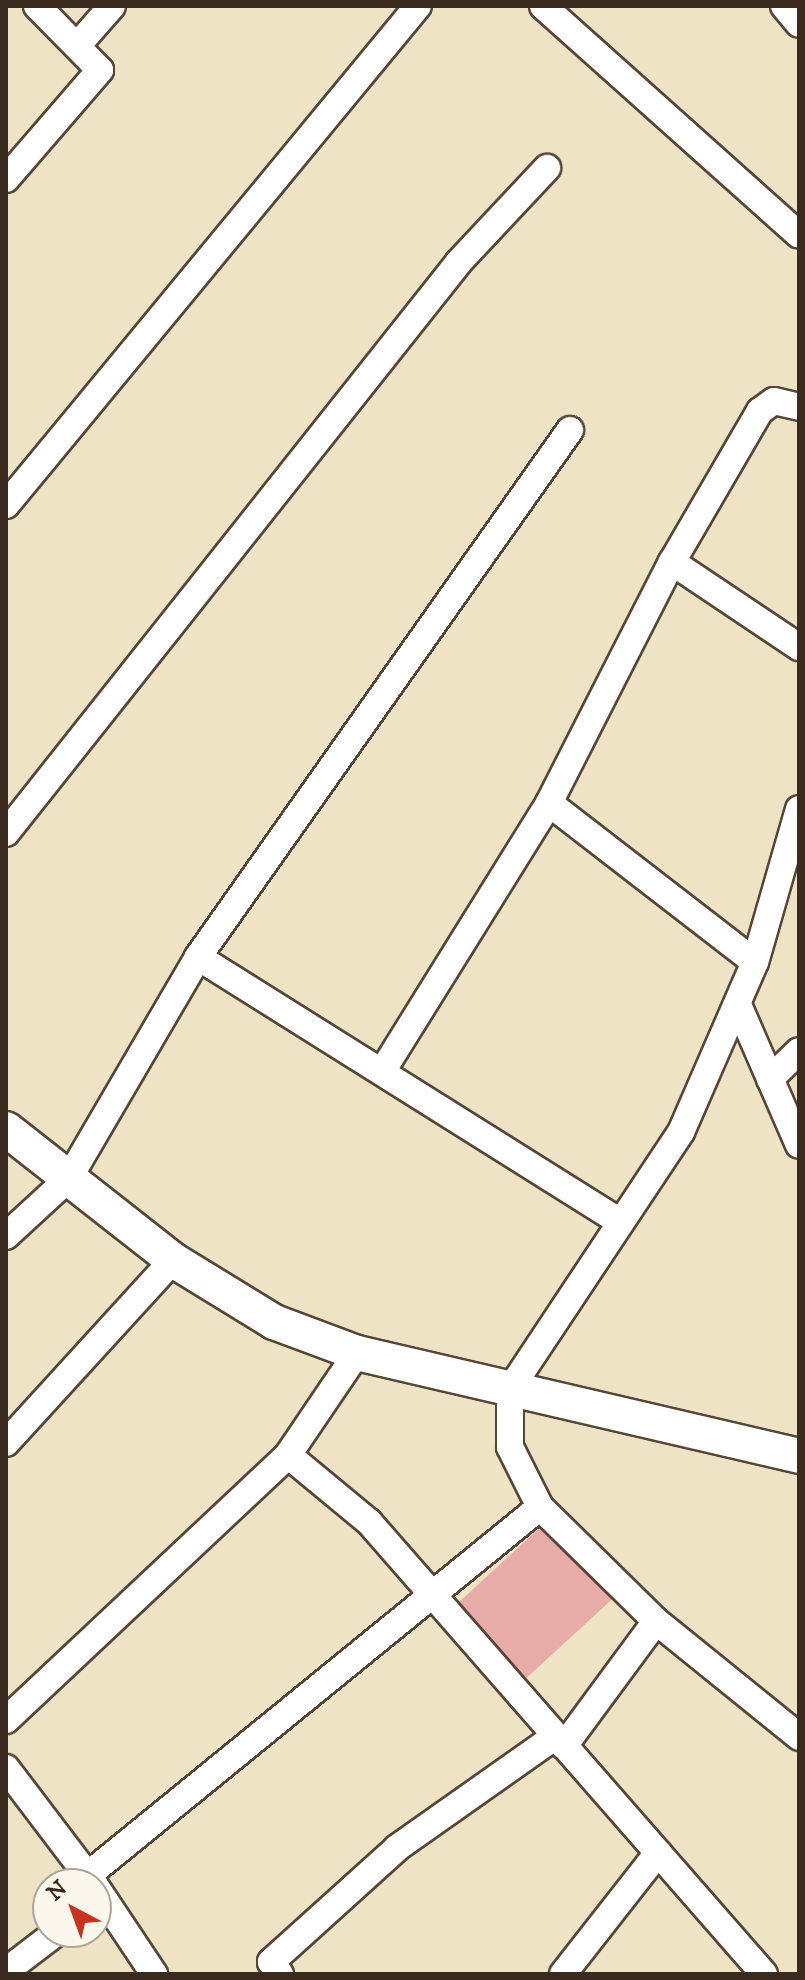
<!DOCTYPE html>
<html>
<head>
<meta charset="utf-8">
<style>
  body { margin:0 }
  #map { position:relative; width:805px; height:1980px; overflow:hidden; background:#eee4c5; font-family:"IM FELL DW Pica",serif }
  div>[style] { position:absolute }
  .building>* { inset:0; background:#e7aba8 }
  .roads { filter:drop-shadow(2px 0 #564637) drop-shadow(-2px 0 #564637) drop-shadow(0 2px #564637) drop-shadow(0 -2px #564637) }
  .minor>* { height:26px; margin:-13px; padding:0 13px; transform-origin:13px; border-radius:13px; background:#fff }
  .tertiary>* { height:34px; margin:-17px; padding:0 17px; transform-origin:17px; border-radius:17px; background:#fff }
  span { translate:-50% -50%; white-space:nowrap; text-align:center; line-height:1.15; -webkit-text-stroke:6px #fbf7ec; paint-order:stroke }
  .frame { position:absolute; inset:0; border:8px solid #3b2a1e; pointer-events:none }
  .north { position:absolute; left:32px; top:1868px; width:80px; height:80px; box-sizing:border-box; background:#fbf7ec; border:2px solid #aea59a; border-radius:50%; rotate:319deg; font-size:22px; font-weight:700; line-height:32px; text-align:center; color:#3b2a1e }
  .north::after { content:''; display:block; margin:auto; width:28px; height:36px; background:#c8321e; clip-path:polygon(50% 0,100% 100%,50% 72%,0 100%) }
</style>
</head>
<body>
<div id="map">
  <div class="building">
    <i style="clip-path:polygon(545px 1523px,619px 1593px,522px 1682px,459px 1602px)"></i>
  </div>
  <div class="roads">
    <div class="minor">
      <i style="left:543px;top:6px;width:343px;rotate:41.8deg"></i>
      <i style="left:784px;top:6px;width:23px;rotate:50deg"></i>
      <i style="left:77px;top:46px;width:53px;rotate:-48.8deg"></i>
      <i style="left:6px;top:179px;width:144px;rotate:-49.2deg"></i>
      <i style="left:100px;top:70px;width:90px;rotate:-134.5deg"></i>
      <i style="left:6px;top:505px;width:647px;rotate:-50.46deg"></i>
      <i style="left:672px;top:562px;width:153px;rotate:33.8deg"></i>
      <i style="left:549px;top:803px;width:260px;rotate:37.7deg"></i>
      <i style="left:799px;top:809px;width:159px;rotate:106deg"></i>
      <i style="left:755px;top:962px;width:185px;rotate:113.5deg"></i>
      <i style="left:681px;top:1132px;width:309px;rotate:123.6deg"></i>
      <i style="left:510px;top:1389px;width:58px;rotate:90deg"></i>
      <i style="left:510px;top:1447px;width:67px;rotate:63.4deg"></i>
      <i style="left:540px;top:1507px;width:163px;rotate:44.5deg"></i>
      <i style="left:656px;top:1621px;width:184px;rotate:39deg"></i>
      <i style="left:6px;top:833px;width:729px;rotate:-51.57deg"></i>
      <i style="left:459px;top:262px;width:129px;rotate:-46.9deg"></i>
      <i style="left:198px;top:957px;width:499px;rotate:32.1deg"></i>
      <i style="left:739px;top:1007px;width:150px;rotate:66.5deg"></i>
      <i style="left:383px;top:1070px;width:314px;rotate:-58.1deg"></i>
      <i style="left:549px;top:803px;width:271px;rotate:-63deg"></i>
      <i style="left:672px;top:562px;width:175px;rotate:-59.8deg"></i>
      <i style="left:760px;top:411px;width:17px;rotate:-36deg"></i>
      <i style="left:774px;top:401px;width:26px;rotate:13deg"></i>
      <i style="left:770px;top:1079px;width:40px;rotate:-44deg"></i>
      <i style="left:6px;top:1236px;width:86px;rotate:-42.6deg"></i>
      <i style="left:69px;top:1178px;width:256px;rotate:-59.7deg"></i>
      <i style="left:198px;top:957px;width:645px;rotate:-54.78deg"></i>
      <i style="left:6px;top:1443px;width:248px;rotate:-47.6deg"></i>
      <i style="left:288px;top:1455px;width:105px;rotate:39.6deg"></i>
      <i style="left:369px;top:1522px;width:600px;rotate:48.85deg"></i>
      <i style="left:6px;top:1720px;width:387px;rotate:-43.2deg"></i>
      <i style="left:288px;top:1455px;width:123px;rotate:-55.9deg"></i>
      <i style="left:564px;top:1746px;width:155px;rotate:-53.6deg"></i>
      <i style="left:6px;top:1768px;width:146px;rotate:52.8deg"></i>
      <i style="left:88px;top:1875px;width:583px;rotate:-39.15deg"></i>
      <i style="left:96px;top:1887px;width:105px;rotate:56.3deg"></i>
      <i style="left:6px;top:1971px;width:64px;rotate:-37.4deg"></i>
      <i style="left:280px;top:1974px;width:15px;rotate:-127deg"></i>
      <i style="left:271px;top:1962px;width:170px;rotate:-42.1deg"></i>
      <i style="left:397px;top:1848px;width:194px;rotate:-35.2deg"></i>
      <i style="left:563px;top:1974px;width:154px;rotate:-51.9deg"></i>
    </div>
    <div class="tertiary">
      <i style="left:6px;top:1129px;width:212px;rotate:38.1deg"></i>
      <i style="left:173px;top:1260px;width:119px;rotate:31.5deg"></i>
      <i style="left:274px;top:1322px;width:89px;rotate:20.5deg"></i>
      <i style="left:357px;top:1353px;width:454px;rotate:13.1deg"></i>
    </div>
  </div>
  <div class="frame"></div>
  <div class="north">N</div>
</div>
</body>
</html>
